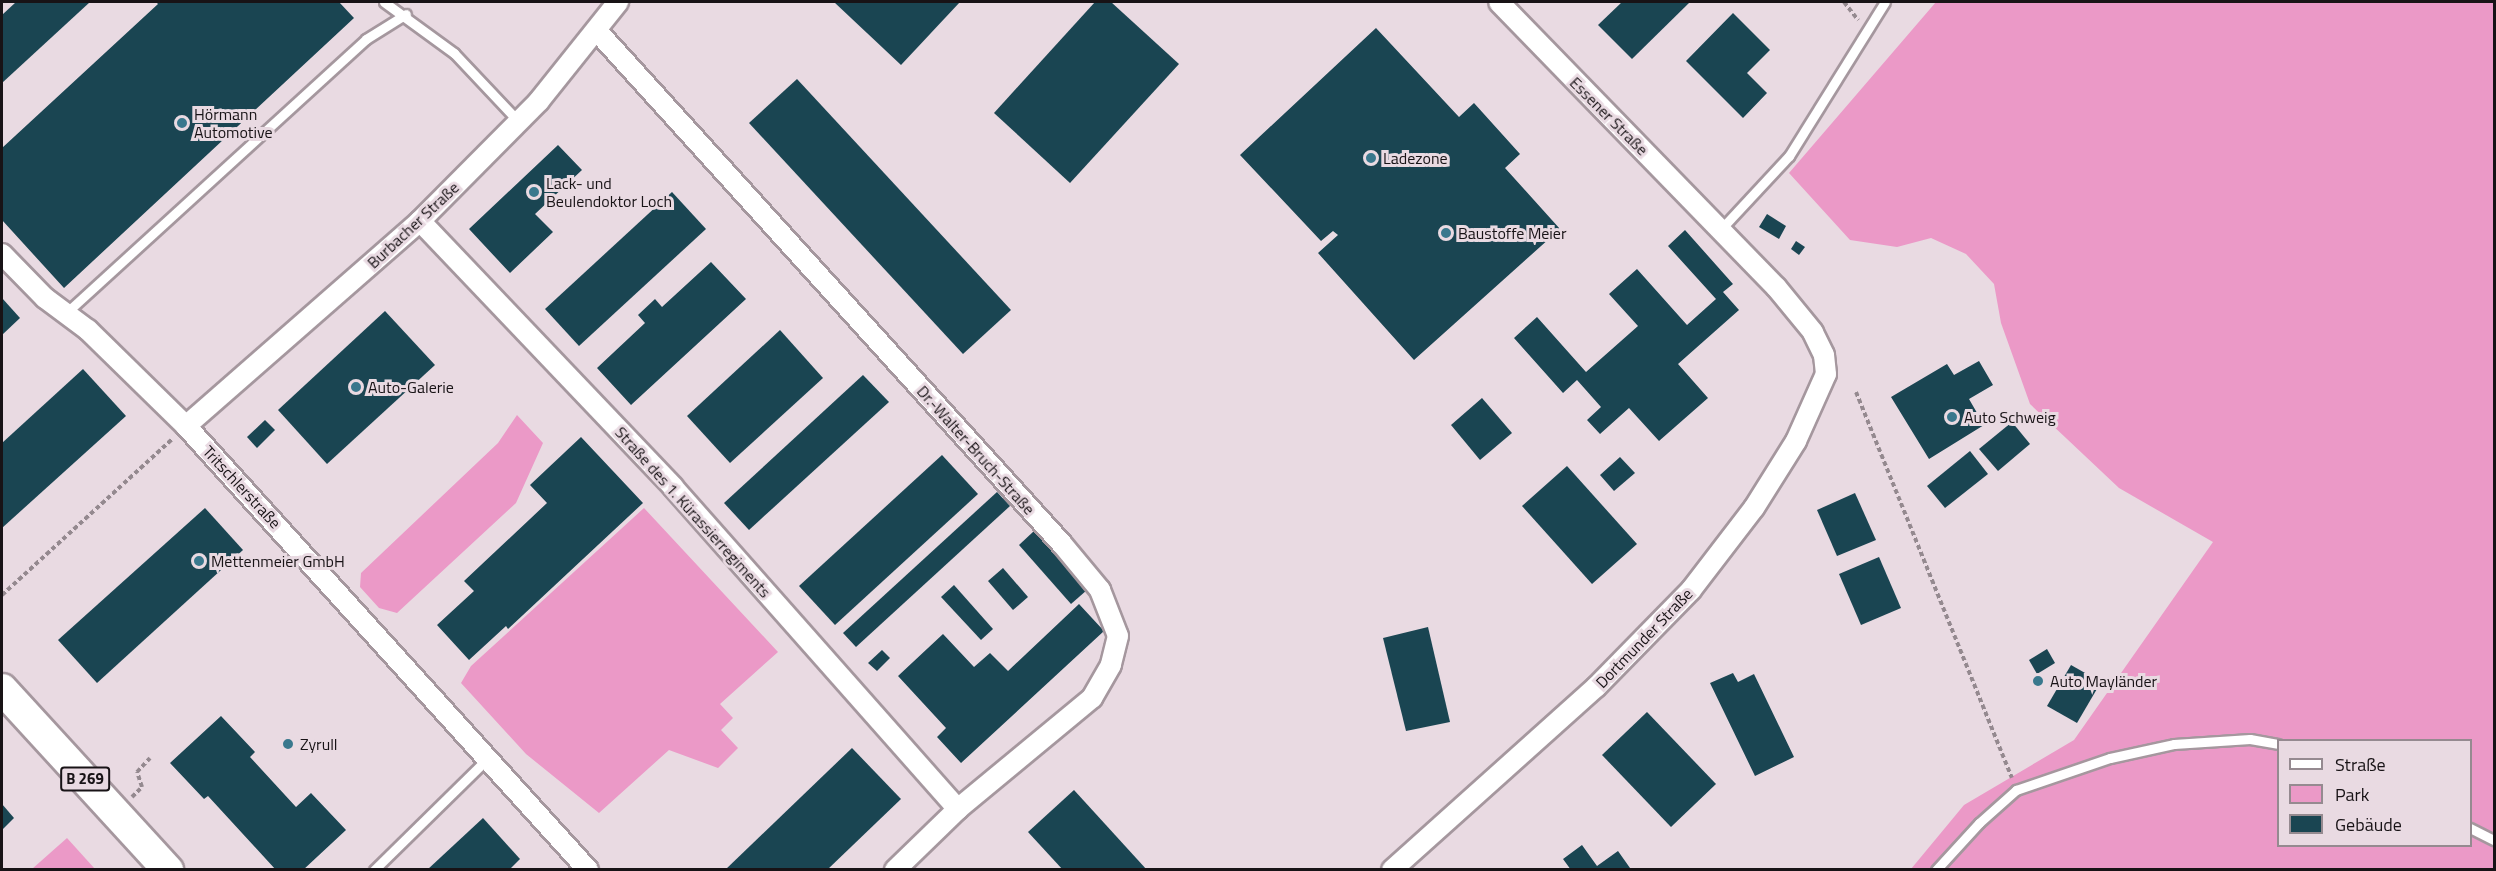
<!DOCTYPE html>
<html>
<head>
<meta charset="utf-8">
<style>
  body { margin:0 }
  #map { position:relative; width:2496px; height:871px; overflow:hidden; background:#e9dae2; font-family:"Titillium Web",sans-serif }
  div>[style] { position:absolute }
  .green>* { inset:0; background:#eb99c7 }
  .building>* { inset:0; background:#1a4552 }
  .path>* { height:4px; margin-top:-2px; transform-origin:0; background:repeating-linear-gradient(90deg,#94898f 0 4.5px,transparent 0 7.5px) }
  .roads { filter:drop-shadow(2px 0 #a5979e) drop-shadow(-2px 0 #a5979e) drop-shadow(0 2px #a5979e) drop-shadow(0 -2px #a5979e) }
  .service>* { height:9px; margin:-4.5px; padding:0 4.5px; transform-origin:4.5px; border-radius:4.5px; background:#fff }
  .minor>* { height:20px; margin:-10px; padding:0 10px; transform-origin:10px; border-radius:10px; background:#fff }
  .primary>* { height:30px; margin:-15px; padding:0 15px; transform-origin:15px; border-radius:15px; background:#fff }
  .dots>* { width:16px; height:16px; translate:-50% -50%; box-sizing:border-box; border:3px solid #e9dae2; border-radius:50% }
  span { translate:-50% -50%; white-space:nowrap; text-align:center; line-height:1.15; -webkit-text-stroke:6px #e9dae2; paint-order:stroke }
  .shield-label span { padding:2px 4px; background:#e9dae2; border:2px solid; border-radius:4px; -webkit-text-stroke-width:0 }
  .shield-label { font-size:15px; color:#181316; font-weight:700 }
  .poi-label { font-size:16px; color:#181316 }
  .left { translate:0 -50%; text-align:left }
  .street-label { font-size:16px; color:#181316 }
  .frame { position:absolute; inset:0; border:3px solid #181316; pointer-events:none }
  .legend { position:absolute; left:2277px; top:739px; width:195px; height:108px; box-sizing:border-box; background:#e9dae2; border:2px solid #958a90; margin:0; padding:8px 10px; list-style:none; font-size:18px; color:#181316 }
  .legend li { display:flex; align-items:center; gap:12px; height:30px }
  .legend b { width:30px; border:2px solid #958a90 }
</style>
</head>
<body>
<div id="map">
  <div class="green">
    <i style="clip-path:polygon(evenodd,1936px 2px,2494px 2px,2494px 869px,1911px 869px,1964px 805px,2074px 740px,2213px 542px,2119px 488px,2030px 404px,2001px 323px,1994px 284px,1966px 254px,1931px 238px,1897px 247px,1850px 240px,1789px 173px,1936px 2px,2278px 740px,2470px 740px,2470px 846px,2278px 846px,2278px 740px)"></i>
    <i style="clip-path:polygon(517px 415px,543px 443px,516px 503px,397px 613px,379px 608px,360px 587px,361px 573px,498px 443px)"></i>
    <i style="clip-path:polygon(644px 508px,778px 652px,720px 704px,733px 718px,721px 730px,738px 748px,718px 768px,669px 750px,599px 813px,526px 754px,461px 683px,471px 666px)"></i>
    <i style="clip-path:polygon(67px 838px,95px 869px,32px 869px)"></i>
  </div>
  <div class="building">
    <i style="clip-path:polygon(16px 2px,90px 2px,2px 83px,2px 15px)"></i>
    <i style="clip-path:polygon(156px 2px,339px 2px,354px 18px,64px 288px,2px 220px,2px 148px,158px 4px)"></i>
    <i style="clip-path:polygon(834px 2px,960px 2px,901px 65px)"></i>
    <i style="clip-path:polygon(1095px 2px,1111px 2px,1179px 64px,1070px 183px,994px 113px)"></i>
    <i style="clip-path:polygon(1622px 2px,1690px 2px,1632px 59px,1598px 25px)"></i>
    <i style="clip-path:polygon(1733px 13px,1770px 50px,1747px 73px,1767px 93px,1743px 118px,1686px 61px)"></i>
    <i style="clip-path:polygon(1376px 28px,1459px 117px,1474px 103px,1520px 154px,1505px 168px,1560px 229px,1414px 360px,1318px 253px,1338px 235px,1333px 231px,1321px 241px,1240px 155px)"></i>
    <i style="clip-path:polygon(797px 79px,1011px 310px,963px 354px,749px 123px)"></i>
    <i style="clip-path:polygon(558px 145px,582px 170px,535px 214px,553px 232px,510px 273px,469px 229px)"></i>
    <i style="clip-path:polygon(672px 192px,706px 229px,579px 346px,545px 309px)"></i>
    <i style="clip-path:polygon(1767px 214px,1786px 226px,1779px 239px,1759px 227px)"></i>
    <i style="clip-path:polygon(1685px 230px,1733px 284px,1723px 292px,1739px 310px,1678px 364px,1708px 398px,1659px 441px,1629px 408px,1600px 434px,1587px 420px,1601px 407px,1577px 380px,1563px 393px,1514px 338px,1537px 317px,1586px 372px,1638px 326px,1609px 294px,1637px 269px,1687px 325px,1716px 299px,1668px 246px)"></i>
    <i style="clip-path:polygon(1796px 241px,1805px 247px,1799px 255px,1791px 249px)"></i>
    <i style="clip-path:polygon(711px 262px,746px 299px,631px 405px,597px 368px,645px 323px,638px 315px,655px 299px,662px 307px)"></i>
    <i style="clip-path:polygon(2px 298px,20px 318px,2px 335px)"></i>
    <i style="clip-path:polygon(385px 311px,435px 365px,327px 464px,278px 410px)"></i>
    <i style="clip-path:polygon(780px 330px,823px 378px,730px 463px,687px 416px)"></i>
    <i style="clip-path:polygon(1979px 361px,1993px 385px,1969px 399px,1984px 425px,1929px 459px,1891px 397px,1947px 364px,1954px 375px)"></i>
    <i style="clip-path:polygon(83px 369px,126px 416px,2px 528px,2px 443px)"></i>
    <i style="clip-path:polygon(863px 375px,889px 402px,749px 530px,724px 503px)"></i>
    <i style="clip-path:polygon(1482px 398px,1512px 433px,1480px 460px,1451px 425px)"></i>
    <i style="clip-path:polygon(265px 420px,275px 430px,257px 448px,247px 437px)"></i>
    <i style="clip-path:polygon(2012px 422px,2030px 444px,1998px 471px,1979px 449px)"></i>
    <i style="clip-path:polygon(581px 437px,643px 503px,508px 629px,506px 626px,469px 660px,437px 625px,474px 591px,464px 581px,547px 503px,530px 485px)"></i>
    <i style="clip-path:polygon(1970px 451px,1988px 474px,1945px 508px,1927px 486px)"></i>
    <i style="clip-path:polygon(942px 455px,978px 494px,835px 625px,799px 586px)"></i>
    <i style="clip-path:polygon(1620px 457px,1635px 473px,1614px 491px,1600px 475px)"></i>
    <i style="clip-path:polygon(1567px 466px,1637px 544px,1592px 584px,1522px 506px)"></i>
    <i style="clip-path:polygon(997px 492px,1010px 506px,856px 647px,843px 633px)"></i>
    <i style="clip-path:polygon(1855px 493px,1876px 540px,1837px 556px,1817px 510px)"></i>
    <i style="clip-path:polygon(205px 508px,243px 550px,97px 683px,58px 640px)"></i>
    <i style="clip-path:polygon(1034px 531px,1087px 590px,1071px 604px,1019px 545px)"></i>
    <i style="clip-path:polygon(1879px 557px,1901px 608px,1861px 625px,1839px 574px)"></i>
    <i style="clip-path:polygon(1003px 568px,1028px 597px,1013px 610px,988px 581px)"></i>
    <i style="clip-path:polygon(954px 585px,993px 629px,981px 640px,941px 597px)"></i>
    <i style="clip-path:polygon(1079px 604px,1104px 631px,961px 763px,937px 737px,946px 728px,898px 676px,943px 634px,974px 667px,990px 653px,1008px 671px)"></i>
    <i style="clip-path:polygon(1428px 627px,1450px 722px,1406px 731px,1383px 638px)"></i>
    <i style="clip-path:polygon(2047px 649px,2055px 663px,2037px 674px,2029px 660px)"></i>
    <i style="clip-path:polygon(882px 650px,890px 658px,877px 671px,868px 663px)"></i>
    <i style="clip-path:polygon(2071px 665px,2101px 682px,2077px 723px,2047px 706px)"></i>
    <i style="clip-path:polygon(1733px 673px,1738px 682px,1754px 674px,1794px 757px,1755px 776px,1710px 683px)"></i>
    <i style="clip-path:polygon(1647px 712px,1716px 784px,1671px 827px,1602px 755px)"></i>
    <i style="clip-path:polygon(221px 716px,255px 752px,250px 757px,296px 807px,311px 793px,346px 830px,303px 870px,276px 870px,208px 796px,204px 799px,170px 763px)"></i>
    <i style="clip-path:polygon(852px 748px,901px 799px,827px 870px,725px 870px)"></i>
    <i style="clip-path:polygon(1074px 790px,1147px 870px,1063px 870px,1028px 832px)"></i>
    <i style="clip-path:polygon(2px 804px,14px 818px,2px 830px)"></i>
    <i style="clip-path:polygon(483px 818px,520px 859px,509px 870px,427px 870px)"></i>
    <i style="clip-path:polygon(1582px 845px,1597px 866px,1618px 851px,1630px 868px,1571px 870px,1563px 859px)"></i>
  </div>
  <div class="path">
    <i style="left:1844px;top:2px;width:23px;rotate:52deg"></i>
    <i style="left:1856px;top:392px;width:416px;rotate:68deg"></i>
    <i style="left:2px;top:595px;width:231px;rotate:-42.5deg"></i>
    <i style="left:132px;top:797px;width:14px;rotate:-45deg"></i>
    <i style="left:142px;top:787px;width:16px;rotate:-108deg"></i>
    <i style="left:137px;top:772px;width:19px;rotate:-47deg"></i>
  </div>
  <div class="roads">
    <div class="service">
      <i style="left:384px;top:2px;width:87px;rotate:36.1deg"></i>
      <i style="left:454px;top:53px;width:95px;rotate:46.7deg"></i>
      <i style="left:1722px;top:228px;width:98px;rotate:-47.1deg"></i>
      <i style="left:1789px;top:156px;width:181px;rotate:-58.1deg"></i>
      <i style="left:66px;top:313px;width:406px;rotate:-42.4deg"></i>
      <i style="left:366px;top:39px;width:47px;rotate:-32deg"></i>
      <i style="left:2470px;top:828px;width:27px;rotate:27deg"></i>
      <i style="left:374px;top:870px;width:160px;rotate:-44.5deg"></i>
      <i style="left:1936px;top:870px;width:64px;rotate:-47.5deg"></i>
      <i style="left:1979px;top:823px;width:50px;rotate:-41.7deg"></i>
      <i style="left:2016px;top:790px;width:99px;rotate:-18.8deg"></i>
      <i style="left:2110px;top:758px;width:66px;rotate:-12.3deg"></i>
      <i style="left:2174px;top:744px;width:76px;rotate:-3.8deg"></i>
      <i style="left:2250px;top:739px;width:28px;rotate:10deg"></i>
    </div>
    <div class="minor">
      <i style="left:597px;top:31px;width:692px;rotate:47.81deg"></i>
      <i style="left:1062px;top:544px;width:60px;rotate:50.4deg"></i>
      <i style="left:1100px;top:590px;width:49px;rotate:68.6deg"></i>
      <i style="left:1118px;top:636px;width:30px;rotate:104deg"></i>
      <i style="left:1111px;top:665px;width:38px;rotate:120deg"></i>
      <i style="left:1092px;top:698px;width:174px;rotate:140.4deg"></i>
      <i style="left:958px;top:809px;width:88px;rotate:135.9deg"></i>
      <i style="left:420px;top:221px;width:367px;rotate:46.4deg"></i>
      <i style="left:673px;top:487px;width:430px;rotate:48.5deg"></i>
      <i style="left:2px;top:254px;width:62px;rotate:45.7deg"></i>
      <i style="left:45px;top:298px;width:54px;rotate:36.7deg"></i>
      <i style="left:88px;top:330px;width:137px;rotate:44.4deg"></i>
      <i style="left:186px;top:426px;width:599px;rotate:47.84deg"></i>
      <i style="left:186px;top:426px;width:311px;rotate:-41.2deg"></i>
      <i style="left:420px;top:221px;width:169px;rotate:-45.2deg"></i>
      <i style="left:539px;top:101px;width:127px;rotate:-51.4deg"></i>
      <i style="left:1392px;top:870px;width:274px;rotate:-41.9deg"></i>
      <i style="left:1596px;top:687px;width:136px;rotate:-45.6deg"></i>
      <i style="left:1691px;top:590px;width:103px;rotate:-52.5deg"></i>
      <i style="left:1754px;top:508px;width:79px;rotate:-57.9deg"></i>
      <i style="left:1796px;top:441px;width:73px;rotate:-65.9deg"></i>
      <i style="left:1826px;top:374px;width:19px;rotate:-96deg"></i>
      <i style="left:1824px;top:355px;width:25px;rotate:-116deg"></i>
      <i style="left:1813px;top:332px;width:58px;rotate:-129.4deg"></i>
      <i style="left:1776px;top:287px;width:397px;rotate:-134.2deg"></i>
    </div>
    <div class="primary">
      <i style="left:2px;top:689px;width:246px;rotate:47.5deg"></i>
    </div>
  </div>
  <div class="dots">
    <i style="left:182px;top:123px;background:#39788d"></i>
    <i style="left:1371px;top:158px;background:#39788d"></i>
    <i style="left:534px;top:192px;background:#39788d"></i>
    <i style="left:1446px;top:233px;background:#39788d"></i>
    <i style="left:356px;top:387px;background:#39788d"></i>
    <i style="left:1952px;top:417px;background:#39788d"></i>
    <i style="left:199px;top:561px;background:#39788d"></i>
    <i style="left:2038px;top:681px;background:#39788d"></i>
    <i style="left:288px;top:744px;background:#39788d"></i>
  </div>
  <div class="shield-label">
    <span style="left:85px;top:779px">B 269</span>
  </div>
  <div class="poi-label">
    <span class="left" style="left:194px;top:123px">Hörmann<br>Automotive</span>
    <span class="left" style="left:1383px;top:158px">Ladezone</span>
    <span class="left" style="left:546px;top:192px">Lack- und<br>Beulendoktor Loch</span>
    <span class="left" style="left:1458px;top:233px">Baustoffe Meier</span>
    <span class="left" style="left:368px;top:387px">Auto-Galerie</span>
    <span class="left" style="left:1964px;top:417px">Auto Schweig</span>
    <span class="left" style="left:211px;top:561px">Mettenmeier GmbH</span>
    <span class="left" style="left:2050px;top:681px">Auto Mayländer</span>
    <span class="left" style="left:300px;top:744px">Zyrull</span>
  </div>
  <div class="street-label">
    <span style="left:1609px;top:116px;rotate:45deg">Essener Straße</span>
    <span style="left:413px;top:225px;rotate:-43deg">Burbacher Straße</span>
    <span style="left:976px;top:450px;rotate:48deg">Dr.-Walter-Bruch-Straße</span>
    <span style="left:242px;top:487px;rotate:47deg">Tritschlerstraße</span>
    <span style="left:693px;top:512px;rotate:48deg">Straße des 1. Kürassierregiments</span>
    <span style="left:1644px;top:638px;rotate:-46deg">Dortmunder Straße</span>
  </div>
  <div class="frame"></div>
  <ul class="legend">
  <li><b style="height:8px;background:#fff"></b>Straße</li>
  <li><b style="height:16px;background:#eb99c7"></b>Park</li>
  <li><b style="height:16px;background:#1a4552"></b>Gebäude</li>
  </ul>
</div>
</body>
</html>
